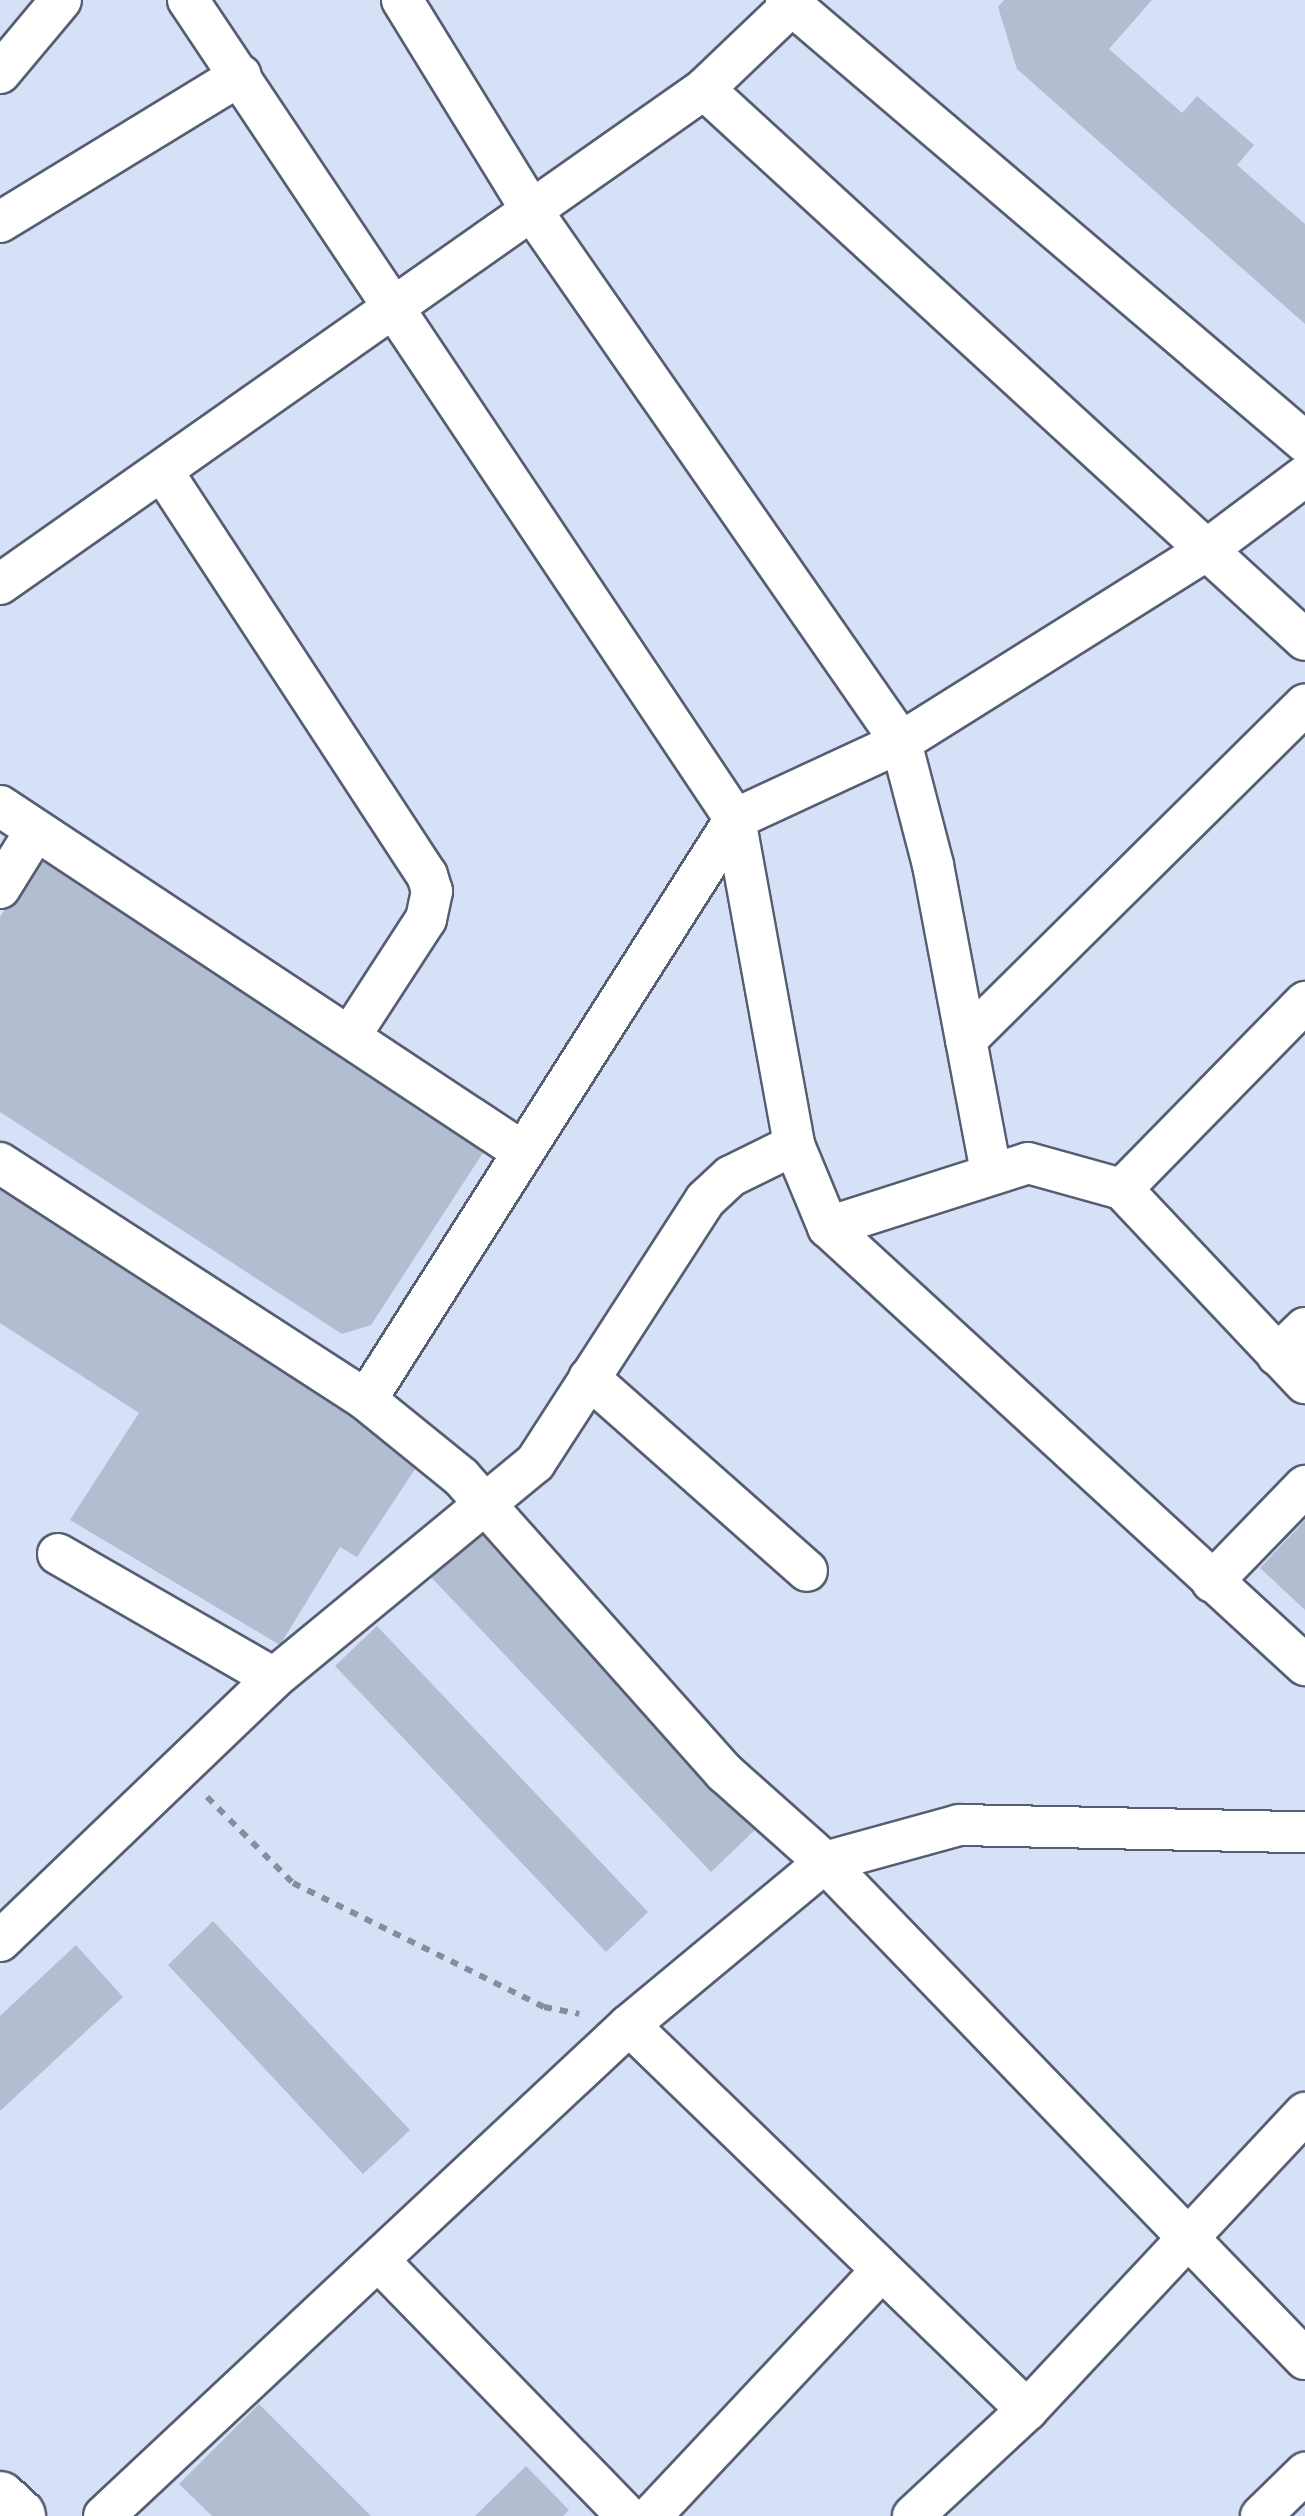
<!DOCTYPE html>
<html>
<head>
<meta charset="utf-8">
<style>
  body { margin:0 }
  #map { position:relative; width:1305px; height:2516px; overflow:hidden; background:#d6e0f6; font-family:"Noto Sans",sans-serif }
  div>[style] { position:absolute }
  .building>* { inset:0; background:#b3bdd2 }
  .path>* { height:6px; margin-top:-3px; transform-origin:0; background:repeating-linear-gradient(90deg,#868e9e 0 8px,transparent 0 16px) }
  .roads { filter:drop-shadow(2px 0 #565f72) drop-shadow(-2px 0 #565f72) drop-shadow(0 2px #565f72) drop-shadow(0 -2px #565f72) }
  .minor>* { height:40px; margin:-20px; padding:0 20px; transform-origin:20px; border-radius:20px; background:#fff }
  .major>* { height:52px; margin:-26px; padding:0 26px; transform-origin:26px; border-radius:26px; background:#fff }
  span { translate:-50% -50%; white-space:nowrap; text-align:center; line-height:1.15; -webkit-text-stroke:8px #e7edfb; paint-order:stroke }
</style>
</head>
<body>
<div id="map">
  <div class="building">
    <i style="clip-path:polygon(1004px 0,1152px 0,1109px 49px,1182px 113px,1197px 96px,1254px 145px,1237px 165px,1305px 224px,1305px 324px,1017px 69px,998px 7px)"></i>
    <i style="clip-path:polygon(42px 852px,490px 1142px,371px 1325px,342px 1334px,0 1112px,0 917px)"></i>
    <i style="clip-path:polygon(0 1182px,423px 1457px,357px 1557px,340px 1547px,280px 1645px,70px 1520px,139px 1413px,0 1323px)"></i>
    <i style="clip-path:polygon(1305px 1520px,1305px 1610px,1260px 1568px)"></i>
    <i style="clip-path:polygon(477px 1529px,759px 1826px,711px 1872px,429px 1575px)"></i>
    <i style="clip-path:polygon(377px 1626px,648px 1912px,606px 1952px,335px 1666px)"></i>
    <i style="clip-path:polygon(213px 1921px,410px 2130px,363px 2174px,168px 1965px)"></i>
    <i style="clip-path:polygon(76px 1945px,123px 1997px,0 2111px,0 2016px)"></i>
    <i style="clip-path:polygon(259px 2404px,371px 2516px,212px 2516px,179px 2484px)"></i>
    <i style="clip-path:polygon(526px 2466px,569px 2510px,563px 2516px,475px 2516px)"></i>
  </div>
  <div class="path">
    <i style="left:207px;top:1797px;width:122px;rotate:45deg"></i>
    <i style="left:293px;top:1883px;width:280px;rotate:26.3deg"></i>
    <i style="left:544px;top:2007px;width:36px;rotate:11deg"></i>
  </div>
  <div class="roads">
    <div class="minor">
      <i style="left:188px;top:0;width:985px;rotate:56.26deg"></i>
      <i style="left:735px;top:819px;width:331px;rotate:79.7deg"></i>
      <i style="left:794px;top:1145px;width:89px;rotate:67.5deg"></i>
      <i style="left:828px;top:1227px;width:648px;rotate:42.56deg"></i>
      <i style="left:402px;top:0;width:248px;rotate:58.4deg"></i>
      <i style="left:532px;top:211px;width:647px;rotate:55.2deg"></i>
      <i style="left:901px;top:742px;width:127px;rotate:75.4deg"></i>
      <i style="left:933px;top:865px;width:311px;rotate:79.3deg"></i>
      <i style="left:786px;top:0;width:682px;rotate:40.42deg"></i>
      <i style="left:0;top:73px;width:95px;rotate:-50.1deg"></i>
      <i style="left:704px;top:89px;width:815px;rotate:42.51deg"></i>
      <i style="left:0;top:222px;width:282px;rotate:-31.4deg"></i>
      <i style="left:163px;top:472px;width:482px;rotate:56.8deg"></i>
      <i style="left:427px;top:875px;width:17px;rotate:73deg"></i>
      <i style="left:432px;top:891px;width:29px;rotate:102deg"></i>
      <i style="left:426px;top:919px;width:140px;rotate:123deg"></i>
      <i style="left:0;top:584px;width:861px;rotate:-35.11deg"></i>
      <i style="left:704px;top:89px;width:122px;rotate:-43.7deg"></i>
      <i style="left:0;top:806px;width:627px;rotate:33.49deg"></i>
      <i style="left:0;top:888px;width:68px;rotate:-58.2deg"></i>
      <i style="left:966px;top:1040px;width:477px;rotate:-44.7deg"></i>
      <i style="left:0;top:1163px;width:436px;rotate:32.9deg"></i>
      <i style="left:366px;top:1400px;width:122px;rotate:39deg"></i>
      <i style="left:461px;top:1477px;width:397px;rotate:48.3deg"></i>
      <i style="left:725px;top:1773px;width:134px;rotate:41.7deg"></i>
      <i style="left:825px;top:1862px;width:691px;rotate:46deg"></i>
      <i style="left:1122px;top:1189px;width:262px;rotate:-45.6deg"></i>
      <i style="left:828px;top:1227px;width:210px;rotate:-17.7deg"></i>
      <i style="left:1028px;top:1163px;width:98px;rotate:15.5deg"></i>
      <i style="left:1122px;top:1189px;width:267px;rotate:46.7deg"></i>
      <i style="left:1277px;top:1355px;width:39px;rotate:-44deg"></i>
      <i style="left:589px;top:1378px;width:291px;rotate:41.5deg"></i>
      <i style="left:366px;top:1400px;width:688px;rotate:-57.58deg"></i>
      <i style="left:735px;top:819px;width:183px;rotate:-24.9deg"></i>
      <i style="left:901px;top:742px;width:359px;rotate:-32.1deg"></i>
      <i style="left:1205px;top:551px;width:125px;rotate:-36.9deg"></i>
      <i style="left:58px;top:1554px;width:249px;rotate:29.9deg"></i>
      <i style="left:1212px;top:1582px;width:134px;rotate:-45.9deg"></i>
      <i style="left:0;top:1941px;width:380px;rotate:-43.8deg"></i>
      <i style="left:274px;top:1678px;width:338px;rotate:-39.5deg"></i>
      <i style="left:535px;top:1463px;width:313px;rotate:-57.1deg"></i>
      <i style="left:705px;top:1200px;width:35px;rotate:-43deg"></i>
      <i style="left:731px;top:1176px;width:70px;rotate:-26.2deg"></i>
      <i style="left:629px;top:2025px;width:554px;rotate:44.05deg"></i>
      <i style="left:379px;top:2261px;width:356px;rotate:45.8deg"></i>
      <i style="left:104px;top:2516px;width:719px;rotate:-43.08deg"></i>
      <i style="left:629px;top:2025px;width:255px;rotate:-39.7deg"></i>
      <i style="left:825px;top:1862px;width:139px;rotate:-15.4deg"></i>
      <i style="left:959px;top:1825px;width:346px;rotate:1.2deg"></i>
      <i style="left:651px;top:2516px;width:333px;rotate:-46.8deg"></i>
      <i style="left:913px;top:2516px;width:156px;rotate:-42.9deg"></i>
      <i style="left:1027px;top:2410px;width:407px;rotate:-46.9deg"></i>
      <i style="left:1261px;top:2516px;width:62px;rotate:-44.3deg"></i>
    </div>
    <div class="major">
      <i style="left:0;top:2498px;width:26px;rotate:43deg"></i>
    </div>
  </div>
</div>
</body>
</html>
